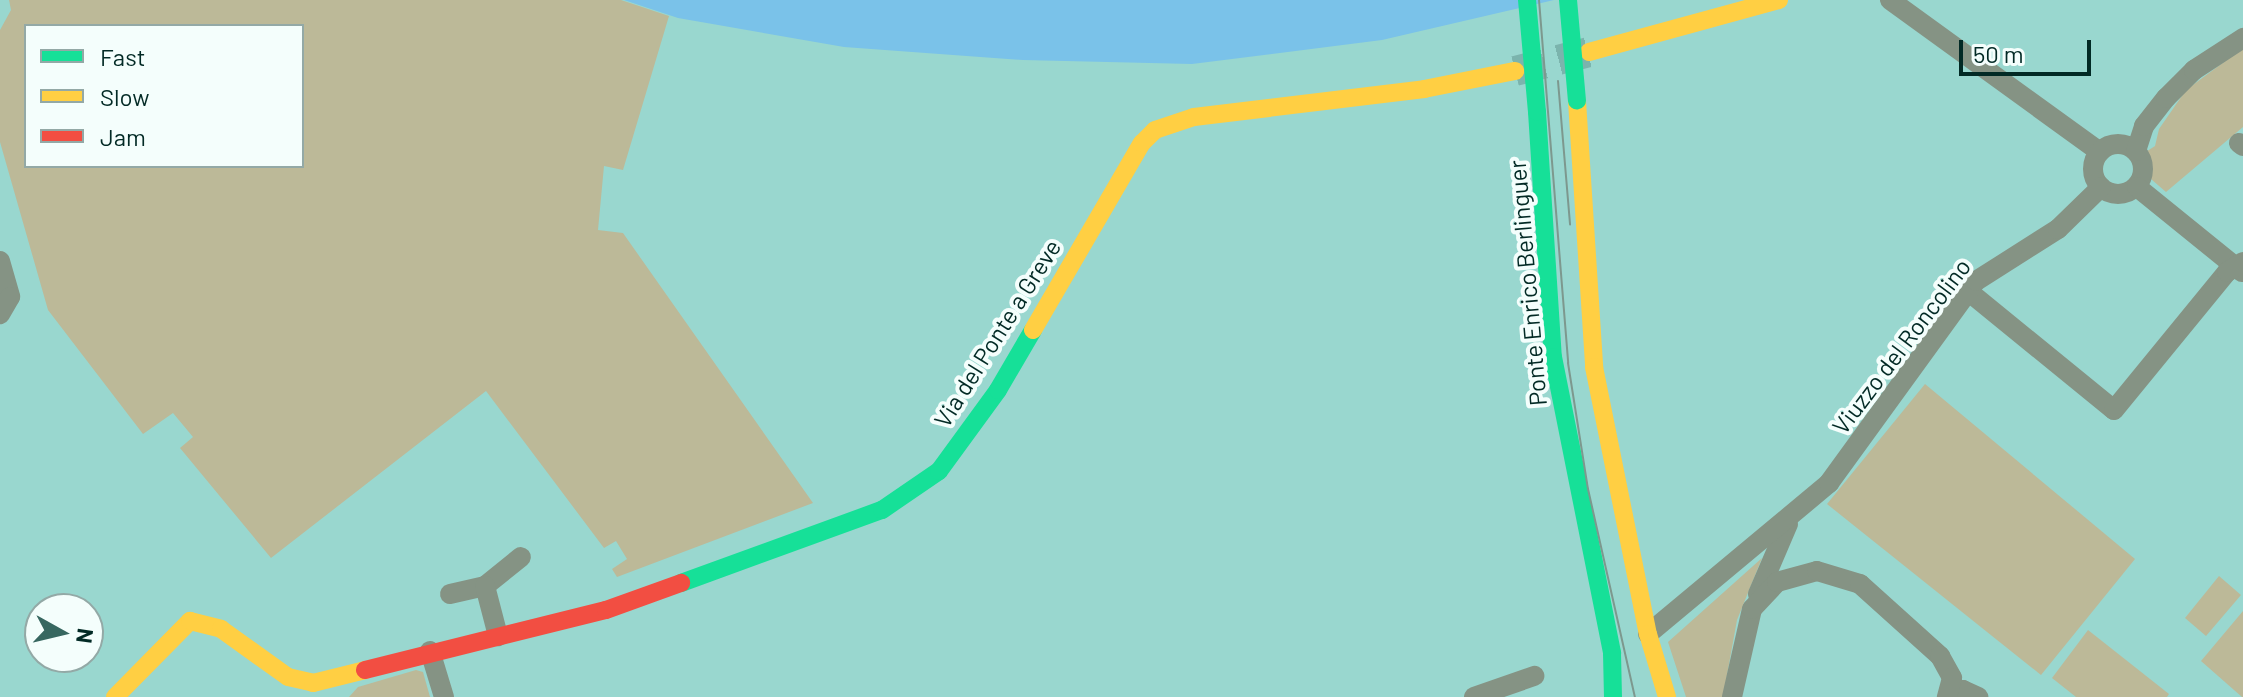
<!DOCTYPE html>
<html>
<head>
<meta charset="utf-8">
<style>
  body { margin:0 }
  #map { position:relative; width:2243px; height:697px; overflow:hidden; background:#99d7cf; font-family:Barlow,sans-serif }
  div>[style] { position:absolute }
  .green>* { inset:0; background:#bcb998 }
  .water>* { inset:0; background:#7ac2e9 }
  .secondary-tunnel>* { height:30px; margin-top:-15px; transform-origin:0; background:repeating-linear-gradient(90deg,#7bb4ad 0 30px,transparent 0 45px) }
  .street>* { height:20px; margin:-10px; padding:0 10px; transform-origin:10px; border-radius:10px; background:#859384 }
  .street>.ring { margin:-10px; padding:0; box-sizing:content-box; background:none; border:20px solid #859384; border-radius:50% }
  .fast>* { height:18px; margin:-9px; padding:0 9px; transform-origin:9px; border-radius:9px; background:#16e098 }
  .slow>* { height:18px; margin:-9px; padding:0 9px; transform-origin:9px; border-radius:9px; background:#ffcf43 }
  .jam>* { height:18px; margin:-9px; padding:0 9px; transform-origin:9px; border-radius:9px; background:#f24e42 }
  .tram>* { height:2px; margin:-1px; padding:0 1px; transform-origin:1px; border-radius:1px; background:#7d988e }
  .fast-bridge>* { height:18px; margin:-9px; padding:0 9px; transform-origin:9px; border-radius:9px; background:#16e098 }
  span { translate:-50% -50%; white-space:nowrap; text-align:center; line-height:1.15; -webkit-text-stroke:8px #f4fefc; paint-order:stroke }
  .street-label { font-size:24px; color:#022a25 }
  .legend { position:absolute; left:24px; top:24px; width:280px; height:144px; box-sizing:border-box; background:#f4fefc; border:2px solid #93a9a6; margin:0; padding:10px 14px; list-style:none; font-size:24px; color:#022a25 }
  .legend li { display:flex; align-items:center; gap:16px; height:40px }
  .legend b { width:40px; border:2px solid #93a9a6 }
  .north { position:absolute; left:24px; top:593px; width:80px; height:80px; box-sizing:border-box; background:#f4fefc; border:2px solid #93a9a6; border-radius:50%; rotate:98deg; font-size:22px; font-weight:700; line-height:32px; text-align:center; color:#022a25 }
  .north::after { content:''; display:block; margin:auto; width:28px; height:36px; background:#376760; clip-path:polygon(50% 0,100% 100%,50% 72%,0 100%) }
  .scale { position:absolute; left:1959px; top:40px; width:132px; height:36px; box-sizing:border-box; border:4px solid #022a25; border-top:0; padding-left:10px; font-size:24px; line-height:28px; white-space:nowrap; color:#022a25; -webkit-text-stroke:6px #f4fefc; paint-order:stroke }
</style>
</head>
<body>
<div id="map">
  <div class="green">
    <i style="clip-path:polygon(evenodd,9px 0,621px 0,669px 16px,623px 170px,604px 166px,598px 230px,623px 233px,813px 503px,617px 577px,612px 569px,627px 559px,616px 541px,604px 548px,486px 391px,271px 558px,180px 448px,193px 437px,173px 413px,143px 434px,48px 310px,0 142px,0 30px,11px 10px,9px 0,26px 26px,302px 26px,302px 166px,26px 166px,26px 26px)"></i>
    <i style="clip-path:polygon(2243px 48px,2243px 127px,2166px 192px,2144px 173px,2141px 155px,2155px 146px,2159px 129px,2186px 90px)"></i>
    <i style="clip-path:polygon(1925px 384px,2135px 559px,2041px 675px,1827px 504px)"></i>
    <i style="clip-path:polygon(1762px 558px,1737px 620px,1723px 697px,1686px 697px,1668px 642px)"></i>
    <i style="clip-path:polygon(2219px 576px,2241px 595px,2206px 636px,2185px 618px)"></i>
    <i style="clip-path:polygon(2243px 611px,2243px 697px,2242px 697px,2201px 661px)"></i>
    <i style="clip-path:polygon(2088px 630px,2169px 694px,2167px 697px,2076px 697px,2052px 678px)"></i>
    <i style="clip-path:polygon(416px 670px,423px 672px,430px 697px,349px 697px,358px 687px)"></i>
  </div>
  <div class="water">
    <i style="clip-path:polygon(624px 0,1554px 0,1382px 40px,1192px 64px,1023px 60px,844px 47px,678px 18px)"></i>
  </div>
  <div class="secondary-tunnel">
    <i style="left:1515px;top:71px;width:76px;rotate:-14.4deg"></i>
  </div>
  <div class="street">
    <i style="left:1890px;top:0;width:259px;rotate:35.9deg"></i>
    <i style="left:2239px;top:143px;width:5px;rotate:37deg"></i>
    <i class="ring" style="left:2093px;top:144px;width:30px;height:30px"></i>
    <i style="left:2136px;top:151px;width:26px;rotate:-72deg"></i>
    <i style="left:2144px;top:126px;width:36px;rotate:-52deg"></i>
    <i style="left:2166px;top:98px;width:40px;rotate:-45deg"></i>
    <i style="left:2194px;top:70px;width:59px;rotate:-33.1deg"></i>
    <i style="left:2137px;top:187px;width:135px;rotate:39deg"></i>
    <i style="left:0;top:261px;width:37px;rotate:74deg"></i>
    <i style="left:10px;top:297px;width:20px;rotate:120deg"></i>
    <i style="left:1968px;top:291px;width:188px;rotate:39.2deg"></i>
    <i style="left:2114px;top:410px;width:178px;rotate:-50.7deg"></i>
    <i style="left:2227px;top:272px;width:19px;rotate:-32deg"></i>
    <i style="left:485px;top:586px;width:46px;rotate:-38.9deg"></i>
    <i style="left:450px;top:594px;width:36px;rotate:-13deg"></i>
    <i style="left:485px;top:586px;width:52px;rotate:75.4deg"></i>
    <i style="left:1758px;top:594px;width:76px;rotate:-66.8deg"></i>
    <i style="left:1648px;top:634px;width:236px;rotate:-39.8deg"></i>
    <i style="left:1829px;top:483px;width:250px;rotate:-54deg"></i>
    <i style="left:1976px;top:281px;width:97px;rotate:-32.4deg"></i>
    <i style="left:2058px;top:229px;width:60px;rotate:-44.3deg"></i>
    <i style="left:430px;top:651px;width:48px;rotate:73.1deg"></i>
    <i style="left:1948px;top:695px;width:16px;rotate:-18deg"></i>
    <i style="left:1963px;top:690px;width:17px;rotate:25deg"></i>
    <i style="left:1474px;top:697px;width:64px;rotate:-19.3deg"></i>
    <i style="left:1732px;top:697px;width:90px;rotate:-77.2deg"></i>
    <i style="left:1752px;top:609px;width:37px;rotate:-47deg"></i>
    <i style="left:1777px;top:582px;width:41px;rotate:-15.4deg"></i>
    <i style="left:1817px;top:571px;width:45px;rotate:16.8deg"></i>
    <i style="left:1860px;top:584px;width:108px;rotate:42deg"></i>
    <i style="left:1940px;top:656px;width:25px;rotate:61deg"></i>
    <i style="left:1952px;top:678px;width:20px;rotate:105deg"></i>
  </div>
  <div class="fast">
    <i style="left:1537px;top:112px;width:246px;rotate:86.3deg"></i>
    <i style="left:1553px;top:357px;width:302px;rotate:78.7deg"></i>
    <i style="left:1612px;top:653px;width:44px;rotate:88.7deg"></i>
    <i style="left:681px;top:583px;width:214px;rotate:-20deg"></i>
    <i style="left:882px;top:510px;width:69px;rotate:-34.4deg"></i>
    <i style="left:939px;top:471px;width:100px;rotate:-53.9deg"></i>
    <i style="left:998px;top:390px;width:69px;rotate:-59.7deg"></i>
  </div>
  <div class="slow">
    <i style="left:1589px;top:52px;width:197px;rotate:-15.3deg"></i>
    <i style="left:1577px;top:101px;width:267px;rotate:86.3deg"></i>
    <i style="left:1594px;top:367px;width:272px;rotate:78.6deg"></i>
    <i style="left:1648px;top:634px;width:66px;rotate:73.2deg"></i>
    <i style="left:1033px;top:330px;width:216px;rotate:-59.8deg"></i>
    <i style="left:1142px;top:143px;width:18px;rotate:-45deg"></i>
    <i style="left:1155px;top:130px;width:41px;rotate:-18.4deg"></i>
    <i style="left:1194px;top:117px;width:232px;rotate:-6.9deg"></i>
    <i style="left:1424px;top:89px;width:93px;rotate:-11.2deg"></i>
    <i style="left:115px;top:697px;width:107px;rotate:-45.4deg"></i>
    <i style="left:190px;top:621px;width:32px;rotate:14deg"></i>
    <i style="left:221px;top:629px;width:82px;rotate:35.6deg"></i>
    <i style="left:288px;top:677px;width:26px;rotate:13deg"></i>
    <i style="left:313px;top:683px;width:54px;rotate:-14deg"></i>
  </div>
  <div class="jam">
    <i style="left:365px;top:670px;width:248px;rotate:-14deg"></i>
    <i style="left:606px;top:610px;width:80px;rotate:-19.8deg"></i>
  </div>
  <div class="tram">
    <i style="left:1539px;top:0;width:364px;rotate:85.4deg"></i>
    <i style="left:1568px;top:363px;width:128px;rotate:81deg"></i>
    <i style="left:1588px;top:489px;width:213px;rotate:77.3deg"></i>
    <i style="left:1558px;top:81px;width:144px;rotate:85.2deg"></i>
  </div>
  <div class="fast-bridge">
    <i style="left:1527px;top:0;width:112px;rotate:84.9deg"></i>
    <i style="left:1568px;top:0;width:101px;rotate:84.9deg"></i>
  </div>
  <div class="street-label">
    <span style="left:1527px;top:283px;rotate:-95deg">Ponte Enrico Berlinguer</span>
    <span style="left:997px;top:333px;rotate:-58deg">Via del Ponte a Greve</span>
    <span style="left:1901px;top:346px;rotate:-53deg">Viuzzo del Roncolino</span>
  </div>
  <ul class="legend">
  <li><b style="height:10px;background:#16e098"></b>Fast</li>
  <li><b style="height:10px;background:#ffcf43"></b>Slow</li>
  <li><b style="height:10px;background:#f24e42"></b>Jam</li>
  </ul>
  <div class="north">N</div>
  <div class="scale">50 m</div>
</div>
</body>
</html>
